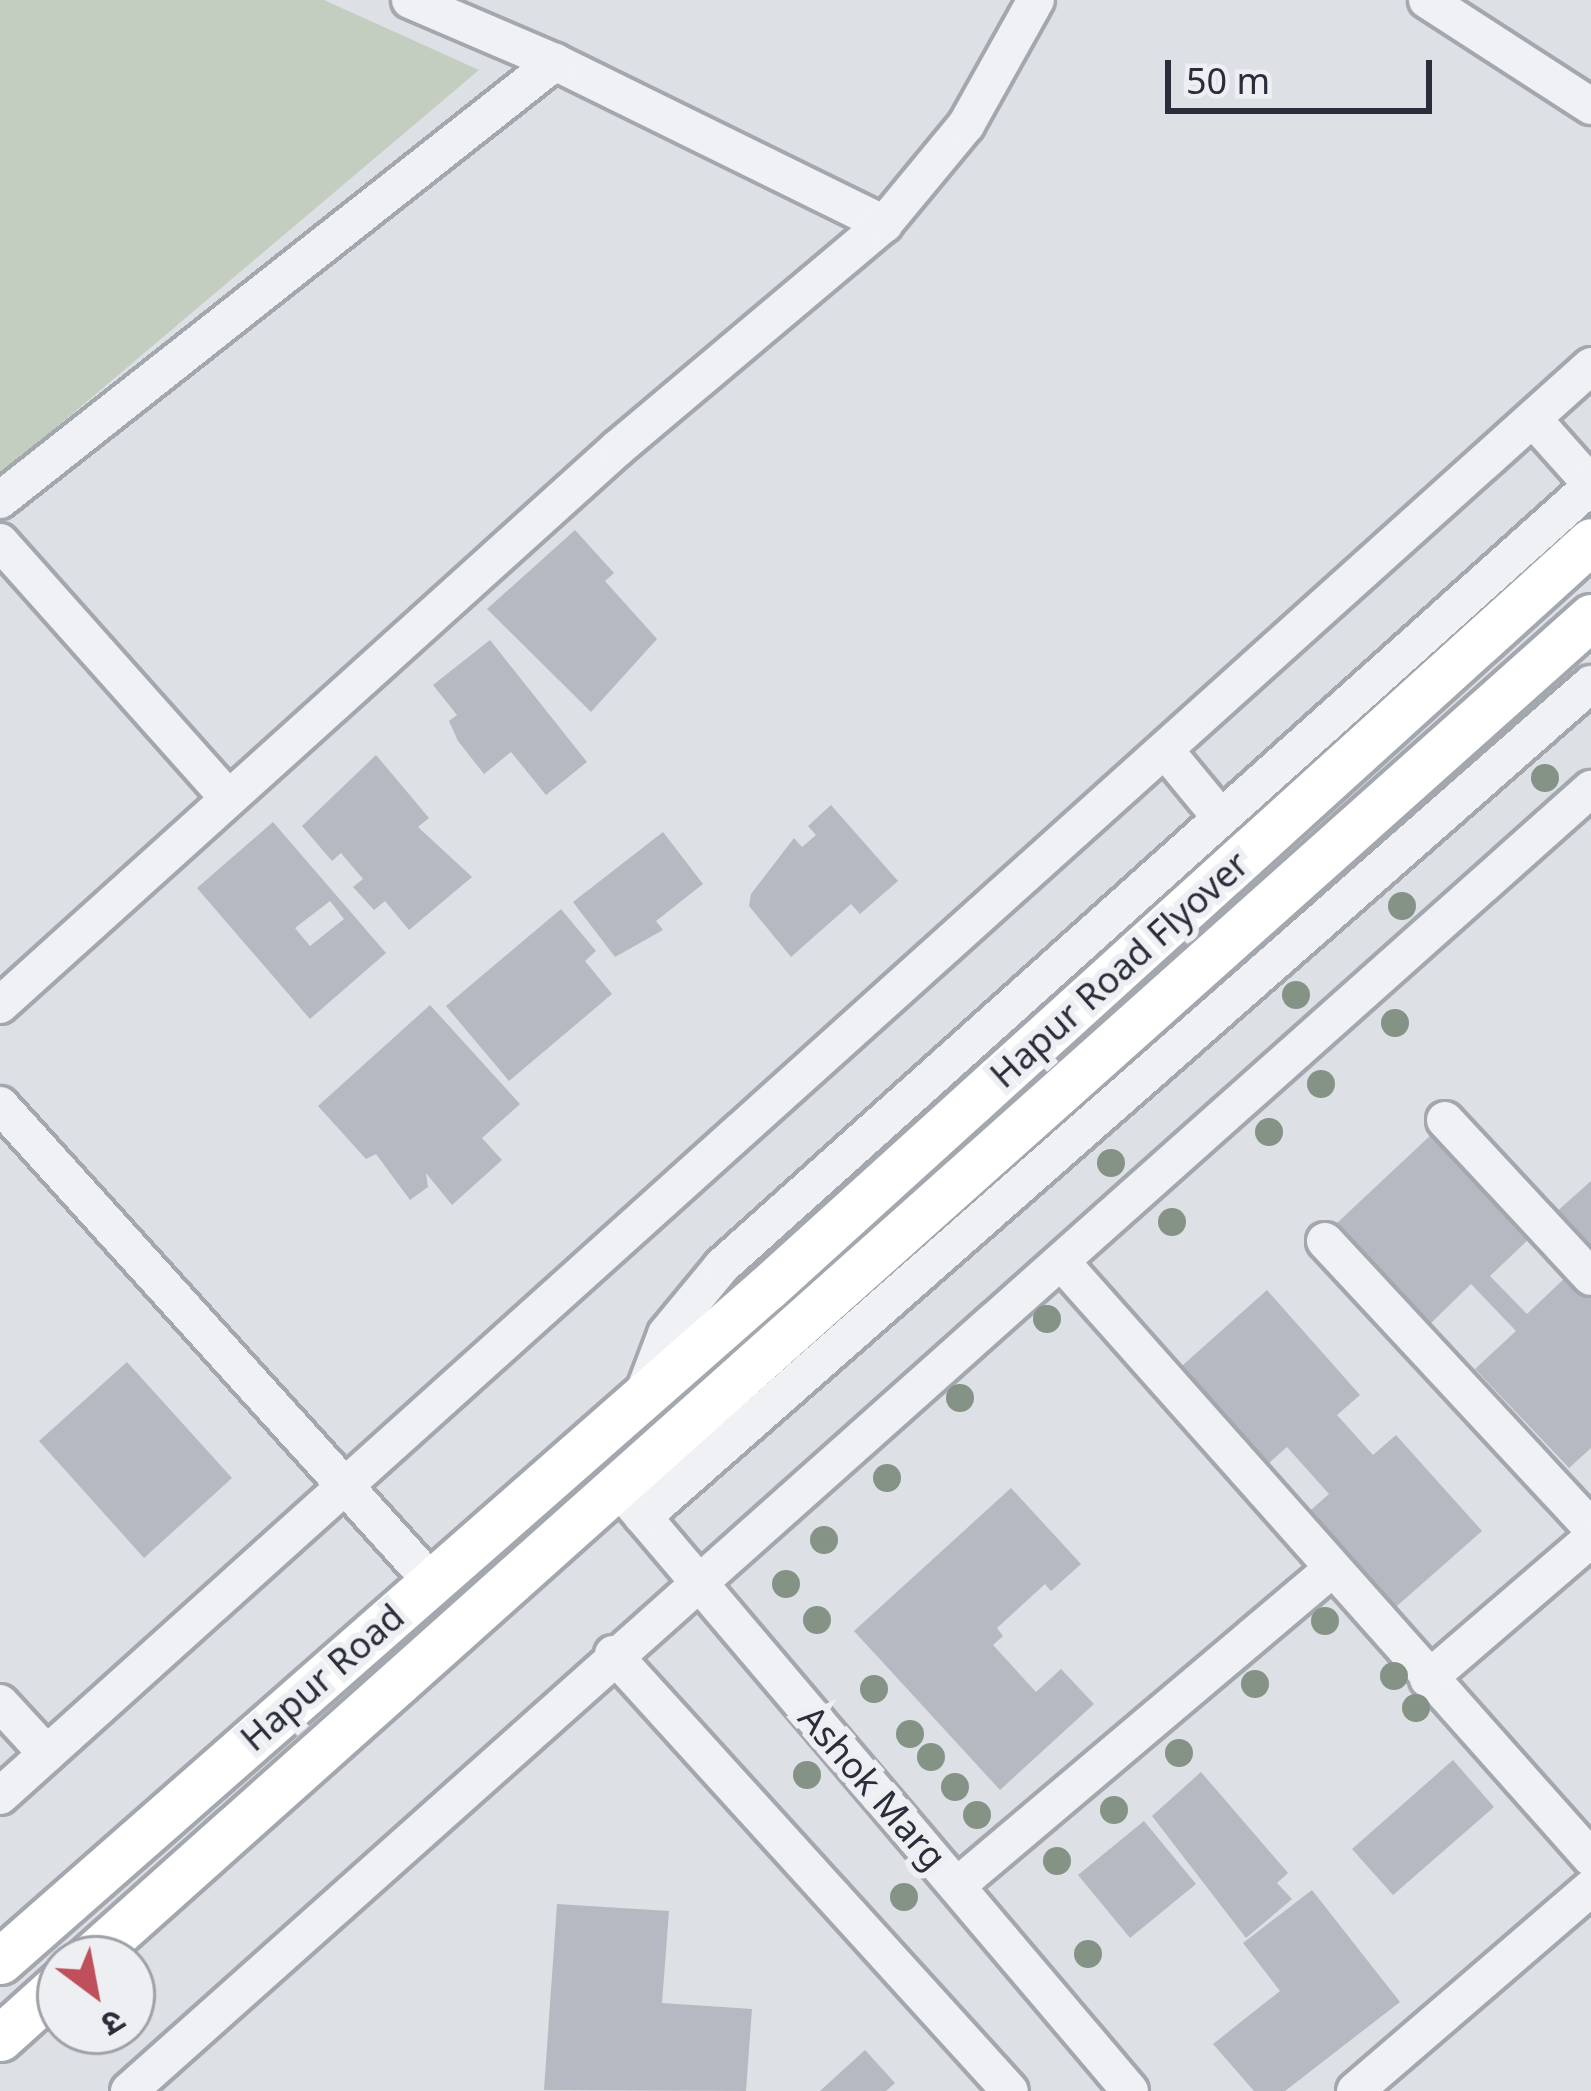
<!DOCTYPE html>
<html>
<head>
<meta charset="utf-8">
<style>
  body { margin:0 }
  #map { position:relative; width:1591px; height:2091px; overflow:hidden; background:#dde0e5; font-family:"Noto Sans","Noto Sans Devanagari",sans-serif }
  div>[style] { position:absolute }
  .green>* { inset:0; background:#c3cec0 }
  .building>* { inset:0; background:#b5b9c1 }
  .roads { filter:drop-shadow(3px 0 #a3a7ae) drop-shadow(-3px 0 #a3a7ae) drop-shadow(0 3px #a3a7ae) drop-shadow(0 -3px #a3a7ae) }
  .minor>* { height:36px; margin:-18px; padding:0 18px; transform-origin:18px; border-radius:18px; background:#f0f1f4 }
  .major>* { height:45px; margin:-22.5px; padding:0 22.5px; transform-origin:22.5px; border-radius:22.5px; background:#fff }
  .trees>* { width:28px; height:28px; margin:-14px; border-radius:50%; background:#849386 }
  span { translate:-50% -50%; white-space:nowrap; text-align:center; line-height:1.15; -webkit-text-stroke:12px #edeff3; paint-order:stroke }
  .street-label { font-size:36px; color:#292e3a }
  .north { position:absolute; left:36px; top:1935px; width:120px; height:120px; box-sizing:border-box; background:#edeff3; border:3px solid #9fa2a9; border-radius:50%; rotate:148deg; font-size:33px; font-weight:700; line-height:48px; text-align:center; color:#292e3a }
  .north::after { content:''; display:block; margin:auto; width:42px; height:54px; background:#be4f5b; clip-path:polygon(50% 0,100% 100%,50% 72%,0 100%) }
  .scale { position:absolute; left:1165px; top:60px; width:267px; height:54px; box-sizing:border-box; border:6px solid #292e3a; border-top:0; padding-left:15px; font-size:36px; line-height:42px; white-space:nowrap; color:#292e3a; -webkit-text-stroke:9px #edeff3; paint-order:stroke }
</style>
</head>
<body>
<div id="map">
  <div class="green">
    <i style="clip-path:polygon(0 0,324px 0,479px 70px,0 475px)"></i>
  </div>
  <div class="building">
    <i style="clip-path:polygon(575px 530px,614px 573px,605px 581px,657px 639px,591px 712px,487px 609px)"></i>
    <i style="clip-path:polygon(490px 640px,587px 762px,546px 795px,511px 752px,484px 774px,458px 741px,449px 721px,457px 715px,433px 685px)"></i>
    <i style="clip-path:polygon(376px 755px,429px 818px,418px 827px,472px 877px,409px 930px,385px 901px,374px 910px,353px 887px,363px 879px,341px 853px,332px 861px,302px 826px)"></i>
    <i style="clip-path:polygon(831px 805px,898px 881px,860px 914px,851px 904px,791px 957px,749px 906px,751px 894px,794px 838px,802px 847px,816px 835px,808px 826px)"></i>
    <i style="clip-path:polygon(evenodd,273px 822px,386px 953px,310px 1019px,197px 888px,273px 822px,330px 901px,344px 919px,310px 946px,295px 928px,330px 901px)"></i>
    <i style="clip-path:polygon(663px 832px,703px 884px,656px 921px,663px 930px,615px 957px,573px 902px)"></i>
    <i style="clip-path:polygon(561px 909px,596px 951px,585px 961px,612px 994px,509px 1081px,446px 1006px)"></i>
    <i style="clip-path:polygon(430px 1005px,520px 1104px,482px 1138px,502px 1160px,452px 1205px,426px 1173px,428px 1187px,410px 1200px,376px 1154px,366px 1159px,318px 1106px)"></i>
    <i style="clip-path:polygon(1433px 1133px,1532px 1236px,1490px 1276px,1527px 1314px,1568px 1275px,1591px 1298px,1591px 1448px,1569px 1468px,1475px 1369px,1516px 1331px,1471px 1284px,1431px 1323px,1336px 1224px)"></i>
    <i style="clip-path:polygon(1591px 1181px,1591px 1255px,1554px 1214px)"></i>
    <i style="clip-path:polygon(1267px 1290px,1360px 1395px,1337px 1415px,1373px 1455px,1396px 1435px,1482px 1531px,1389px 1613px,1303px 1517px,1329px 1494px,1287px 1447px,1261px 1470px,1174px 1373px)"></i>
    <i style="clip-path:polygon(127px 1362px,232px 1478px,144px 1558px,39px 1441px)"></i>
    <i style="clip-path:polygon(1011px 1488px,1081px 1564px,1051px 1591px,1045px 1584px,997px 1628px,1003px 1636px,993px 1645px,1036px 1692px,1061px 1669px,1094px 1704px,1000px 1790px,854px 1631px)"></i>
    <i style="clip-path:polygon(1453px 1760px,1494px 1807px,1393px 1895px,1352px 1849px)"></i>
    <i style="clip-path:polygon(1201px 1772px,1288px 1873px,1277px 1883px,1292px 1899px,1246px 1938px,1152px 1816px)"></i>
    <i style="clip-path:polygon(1144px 1821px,1196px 1884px,1130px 1938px,1078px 1875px)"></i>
    <i style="clip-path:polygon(1312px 1890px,1400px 2002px,1285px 2091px,1254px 2091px,1213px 2044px,1280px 1991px,1243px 1943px)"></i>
    <i style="clip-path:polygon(557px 1904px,669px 1911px,662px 2003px,752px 2009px,746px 2091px,544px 2090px)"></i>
    <i style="clip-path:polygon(865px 2050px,895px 2083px,886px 2091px,820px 2091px)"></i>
  </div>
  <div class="roads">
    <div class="minor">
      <i style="left:410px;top:0;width:158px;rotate:23.2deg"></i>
      <i style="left:555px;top:62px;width:367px;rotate:26.2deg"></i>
      <i style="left:1427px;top:0;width:195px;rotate:32.9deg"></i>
      <i style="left:1533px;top:419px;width:87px;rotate:48.3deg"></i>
      <i style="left:0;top:500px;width:707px;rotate:-38.28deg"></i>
      <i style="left:0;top:542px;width:340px;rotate:48.3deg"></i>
      <i style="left:1165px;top:750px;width:88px;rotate:50.5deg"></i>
      <i style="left:0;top:1005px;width:832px;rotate:-42.03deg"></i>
      <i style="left:618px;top:448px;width:348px;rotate:-40.1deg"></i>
      <i style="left:884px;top:224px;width:129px;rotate:-50.4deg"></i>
      <i style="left:966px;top:125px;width:143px;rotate:-60.8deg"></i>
      <i style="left:0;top:1105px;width:642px;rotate:47.84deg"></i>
      <i style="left:1445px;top:1120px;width:214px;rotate:47.1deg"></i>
      <i style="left:1325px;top:1241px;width:391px;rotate:47.1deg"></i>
      <i style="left:1065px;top:1266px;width:792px;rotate:48.38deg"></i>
      <i style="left:644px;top:1392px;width:62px;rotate:-69.2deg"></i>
      <i style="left:666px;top:1334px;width:88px;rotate:-50.5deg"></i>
      <i style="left:722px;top:1266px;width:1168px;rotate:-41.91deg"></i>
      <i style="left:628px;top:1499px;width:776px;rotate:49.7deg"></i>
      <i style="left:643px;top:1517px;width:1262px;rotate:-41.31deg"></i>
      <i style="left:613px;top:1654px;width:590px;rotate:47.75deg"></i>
      <i style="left:1428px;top:1679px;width:215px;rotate:-40.7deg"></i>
      <i style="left:0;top:1703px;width:69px;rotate:47.3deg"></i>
      <i style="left:0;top:1796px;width:2139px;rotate:-41.95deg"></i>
      <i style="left:958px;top:1885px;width:487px;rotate:-40.2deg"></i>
      <i style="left:129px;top:2091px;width:1958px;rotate:-41.69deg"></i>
      <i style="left:1355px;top:2091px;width:311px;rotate:-40.7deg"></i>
    </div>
    <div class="major">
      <i style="left:88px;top:1959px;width:2015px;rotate:-41.76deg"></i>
      <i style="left:0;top:1961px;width:1020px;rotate:-41.27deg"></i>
      <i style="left:767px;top:1288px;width:1112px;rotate:-42.19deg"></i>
      <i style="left:0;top:2038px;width:81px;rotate:-42deg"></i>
    </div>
  </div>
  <div class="trees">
    <i style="left:1545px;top:778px"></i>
    <i style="left:1402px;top:906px"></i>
    <i style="left:1296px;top:995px"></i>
    <i style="left:1395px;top:1023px"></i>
    <i style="left:1321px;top:1084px"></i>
    <i style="left:1269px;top:1132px"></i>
    <i style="left:1111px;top:1163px"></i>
    <i style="left:1172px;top:1222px"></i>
    <i style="left:1047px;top:1319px"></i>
    <i style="left:960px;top:1398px"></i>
    <i style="left:887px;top:1478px"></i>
    <i style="left:824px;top:1540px"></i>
    <i style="left:786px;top:1584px"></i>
    <i style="left:817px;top:1620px"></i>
    <i style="left:1325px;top:1621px"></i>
    <i style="left:1394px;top:1676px"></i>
    <i style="left:1255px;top:1684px"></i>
    <i style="left:874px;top:1689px"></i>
    <i style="left:1416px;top:1708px"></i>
    <i style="left:910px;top:1734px"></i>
    <i style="left:1179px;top:1753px"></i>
    <i style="left:931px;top:1757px"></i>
    <i style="left:807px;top:1775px"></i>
    <i style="left:955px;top:1787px"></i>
    <i style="left:1114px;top:1810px"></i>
    <i style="left:977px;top:1815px"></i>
    <i style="left:1057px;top:1861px"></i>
    <i style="left:904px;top:1897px"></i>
    <i style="left:1088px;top:1954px"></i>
  </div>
  <div class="street-label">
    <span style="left:1119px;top:969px;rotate:-42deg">Hapur Road Flyover</span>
    <span style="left:322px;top:1677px;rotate:-41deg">Hapur Road</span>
    <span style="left:873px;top:1787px;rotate:49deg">Ashok Marg</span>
  </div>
  <div class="north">उ</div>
  <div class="scale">50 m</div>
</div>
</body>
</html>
